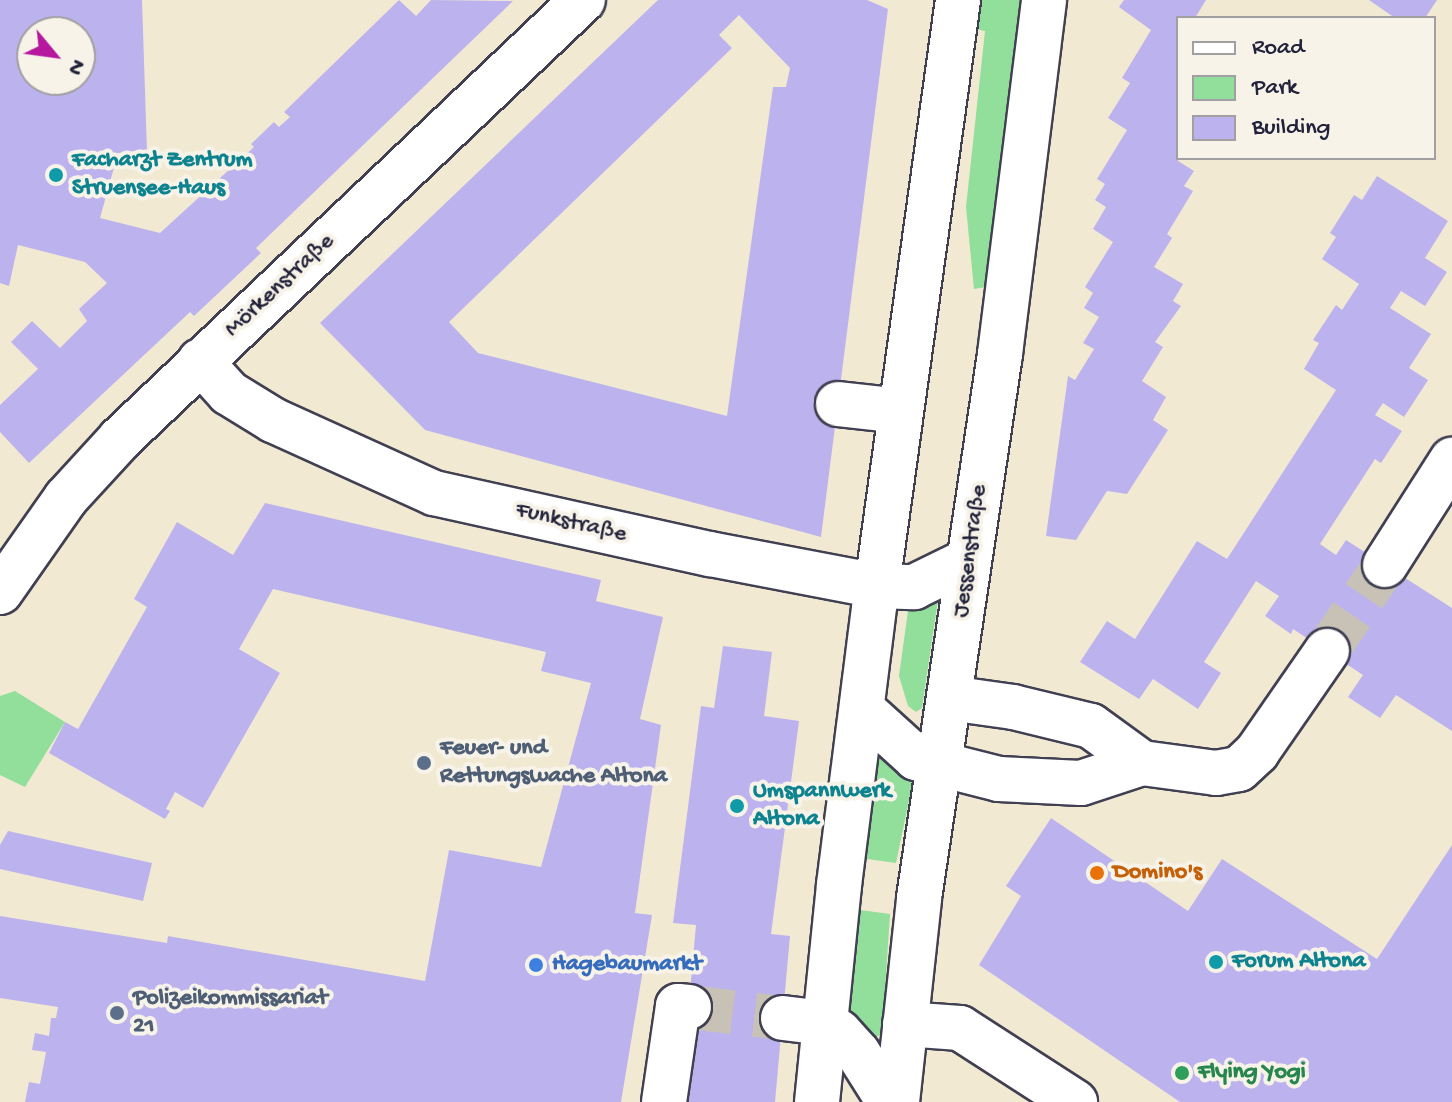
<!DOCTYPE html>
<html>
<head>
<meta charset="utf-8">
<style>
  body { margin:0 }
  #map { position:relative; width:1452px; height:1102px; overflow:hidden; background:#f2e9d3; font-family:"Gochi Hand",sans-serif }
  div>[style] { position:absolute }
  .green>* { inset:0; background:#92de9b }
  .building>* { inset:0; background:#bcb3ee }
  .minor-tunnel>* { height:44px; margin-top:-22px; transform-origin:0; background:repeating-linear-gradient(90deg,#c8c1b5 0 44px,transparent 0 66px) }
  .roads { filter:drop-shadow(2px 0 #414052) drop-shadow(-2px 0 #414052) drop-shadow(0 2px #414052) drop-shadow(0 -2px #414052) }
  .minor>* { height:44px; margin:-22px; padding:0 22px; transform-origin:22px; border-radius:22px; background:#fff }
  .dots>* { width:22px; height:22px; translate:-50% -50%; box-sizing:border-box; border:4px solid #f7f3e8; border-radius:50% }
  span { translate:-50% -50%; white-space:nowrap; text-align:center; line-height:1.15; -webkit-text-stroke:8px #f7f3e8; paint-order:stroke }
  .culture-label { font-size:24px; color:#0d838f; font-weight:700 }
  .left { translate:0 -50%; text-align:left }
  .street-label { font-size:24px; color:#22223b }
  .service-label { font-size:24px; color:#4e5e75; font-weight:700 }
  .food-label { font-size:24px; color:#c56008; font-weight:700 }
  .shop-label { font-size:24px; color:#366cbe; font-weight:700 }
  .leisure-label { font-size:24px; color:#27864d; font-weight:700 }
  .legend { position:absolute; left:1176px; top:16px; width:260px; height:144px; box-sizing:border-box; background:#f7f3e8; border:2px solid #a29fa3; margin:0; padding:10px 14px; list-style:none; font-size:24px; color:#22223b }
  .legend li { display:flex; align-items:center; gap:16px; height:40px }
  .legend b { width:40px; border:2px solid #a29fa3 }
  .north { position:absolute; left:16px; top:16px; width:80px; height:80px; box-sizing:border-box; background:#f7f3e8; border:2px solid #a29fa3; border-radius:50%; rotate:119deg; font-size:22px; font-weight:700; line-height:32px; text-align:center; color:#22223b }
  .north::after { content:''; display:block; margin:auto; width:28px; height:36px; background:#b5179e; clip-path:polygon(50% 0,100% 100%,50% 72%,0 100%) }
</style>
</head>
<body>
<div id="map">
  <div class="green">
    <i style="clip-path:polygon(973px 0,1022px 0,1022px 33px,986px 287px,974px 289px,966px 207px,985px 31px,970px 28px)"></i>
    <i style="clip-path:polygon(938px 600px,922px 708px,916px 712px,908px 706px,899px 676px,908px 611px)"></i>
    <i style="clip-path:polygon(15px 691px,65px 722px,25px 787px,0 775px,0 696px)"></i>
    <i style="clip-path:polygon(876px 751px,913px 781px,896px 863px,853px 857px)"></i>
    <i style="clip-path:polygon(845px 908px,890px 914px,882px 1035px,867px 1038px,841px 1005px)"></i>
  </div>
  <div class="building">
    <i style="clip-path:polygon(evenodd,0 0,142px 0,147px 152px,118px 153px,100px 218px,160px 233px,254px 147px,251px 144px,274px 122px,279px 127px,290px 117px,284px 112px,399px 0,416px 16px,431px 0,513px 1px,256px 248px,261px 253px,227px 285px,194px 316px,190px 312px,29px 463px,0 432px,0 405px,38px 369px,11px 342px,32px 321px,60px 348px,87px 321px,79px 309px,107px 283px,85px 262px,18px 245px,9px 286px,0 283px,0 0,32px 32px,80px 32px,80px 80px,32px 80px,32px 32px)"></i>
    <i style="clip-path:polygon(evenodd,658px 0,867px 0,888px 9px,821px 537px,425px 430px,320px 323px,658px 0,739px 15px,790px 68px,786px 87px,773px 87px,727px 416px,478px 353px,449px 322px,732px 48px,719px 35px,739px 15px)"></i>
    <i style="clip-path:polygon(1124px 0,1206px 0,1195px 18px,1178px 18px,1178px 161px,1194px 171px,1184px 186px,1193px 191px,1167px 234px,1172px 238px,1154px 267px,1183px 284px,1173px 301px,1181px 306px,1155px 342px,1163px 347px,1142px 381px,1166px 397px,1153px 420px,1168px 430px,1127px 494px,1107px 491px,1076px 540px,1046px 536px,1068px 376px,1075px 380px,1094px 349px,1083px 343px,1099px 317px,1084px 308px,1093px 293px,1085px 287px,1113px 242px,1093px 229px,1106px 207px,1095px 200px,1105px 184px,1097px 179px,1127px 130px,1108px 118px,1130px 83px,1122px 78px,1151px 30px,1119px 7px)"></i>
    <i style="clip-path:polygon(1369px 0,1437px 0,1425px 18px,1395px 18px)"></i>
    <i style="clip-path:polygon(1377px 176px,1448px 221px,1425px 258px,1447px 272px,1425px 306px,1401px 291px,1390px 308px,1431px 334px,1409px 368px,1428px 380px,1404px 417px,1383px 403px,1375px 415px,1402px 431px,1381px 463px,1375px 459px,1320px 544px,1336px 555px,1346px 540px,1452px 608px,1452px 731px,1396px 695px,1380px 718px,1348px 697px,1363px 675px,1293px 629px,1291px 634px,1265px 616px,1279px 596px,1256px 581px,1204px 662px,1221px 673px,1198px 709px,1153px 679px,1139px 699px,1080px 662px,1107px 621px,1135px 639px,1197px 541px,1227px 559px,1336px 390px,1304px 369px,1319px 343px,1313px 340px,1336px 305px,1342px 310px,1359px 284px,1322px 259px,1336px 237px,1330px 233px,1354px 195px,1362px 200px)"></i>
    <i style="clip-path:polygon(265px 503px,601px 580px,596px 601px,663px 617px,640px 719px,661px 725px,635px 913px,652px 915px,621px 1102px,25px 1102px,29px 1082px,40px 1084px,46px 1052px,32px 1050px,35px 1033px,49px 1036px,51px 1018px,56px 1018px,58px 1007px,0 998px,0 916px,167px 943px,168px 936px,425px 981px,449px 850px,541px 867px,591px 683px,541px 671px,546px 652px,273px 589px,239px 649px,280px 673px,203px 808px,175px 792px,166px 809px,170px 811px,165px 819px,49px 753px,65px 722px,78px 729px,147px 607px,134px 599px,177px 522px,233px 555px)"></i>
    <i style="clip-path:polygon(723px 646px,772px 652px,764px 716px,799px 721px,771px 934px,790px 936px,775px 1102px,680px 1102px,696px 925px,673px 923px,701px 706px,714px 708px)"></i>
    <i style="clip-path:polygon(1051px 818px,1188px 911px,1222px 859px,1377px 959px,1452px 845px,1452px 1102px,1180px 1102px,979px 965px,1021px 896px,1006px 886px)"></i>
    <i style="clip-path:polygon(8px 831px,152px 863px,143px 901px,0 869px,0 845px)"></i>
  </div>
  <div class="minor-tunnel">
    <i style="left:1327px;top:651px;width:104px;rotate:-56deg"></i>
    <i style="left:689px;top:1007px;width:95px;rotate:6.7deg"></i>
  </div>
  <div class="roads">
    <div class="minor">
      <i style="left:200px;top:361px;width:43px;rotate:47.8deg"></i>
      <i style="left:229px;top:393px;width:52px;rotate:31.5deg"></i>
      <i style="left:273px;top:420px;width:177px;rotate:24.4deg"></i>
      <i style="left:434px;top:493px;width:283px;rotate:12.5deg"></i>
      <i style="left:710px;top:554px;width:170px;rotate:10.8deg"></i>
      <i style="left:877px;top:586px;width:37px;rotate:2deg"></i>
      <i style="left:914px;top:587px;width:61px;rotate:-26.1deg"></i>
      <i style="left:838px;top:404px;width:63px;rotate:6.3deg"></i>
      <i style="left:1385px;top:565px;width:125px;rotate:-57.5deg"></i>
      <i style="left:0;top:592px;width:115px;rotate:-54.9deg"></i>
      <i style="left:66px;top:498px;width:80px;rotate:-47.5deg"></i>
      <i style="left:120px;top:439px;width:638px;rotate:-43.48deg"></i>
      <i style="left:949px;top:698px;width:65px;rotate:8deg"></i>
      <i style="left:1013px;top:707px;width:80px;rotate:13.7deg"></i>
      <i style="left:1091px;top:726px;width:63px;rotate:36deg"></i>
      <i style="left:862px;top:709px;width:73px;rotate:42.2deg"></i>
      <i style="left:916px;top:758px;width:86px;rotate:14.2deg"></i>
      <i style="left:999px;top:779px;width:82px;rotate:2.8deg"></i>
      <i style="left:1081px;top:783px;width:64px;rotate:-18.2deg"></i>
      <i style="left:1142px;top:763px;width:75px;rotate:7.7deg"></i>
      <i style="left:1216px;top:773px;width:23px;rotate:-10deg"></i>
      <i style="left:1239px;top:769px;width:25px;rotate:-43deg"></i>
      <i style="left:1257px;top:752px;width:123px;rotate:-55.3deg"></i>
      <i style="left:783px;top:1018px;width:41px;rotate:7deg"></i>
      <i style="left:824px;top:1023px;width:17px;rotate:31deg"></i>
      <i style="left:839px;top:1032px;width:28px;rotate:48deg"></i>
      <i style="left:858px;top:1053px;width:58px;rotate:57.7deg"></i>
      <i style="left:905px;top:1024px;width:55px;rotate:4.2deg"></i>
      <i style="left:960px;top:1028px;width:137px;rotate:32.8deg"></i>
      <i style="left:664px;top:1102px;width:97px;rotate:-81.7deg"></i>
      <i style="left:678px;top:1006px;width:11px;rotate:5deg"></i>
      <i style="left:817px;top:1102px;width:218px;rotate:-84.2deg"></i>
      <i style="left:839px;top:885px;width:301px;rotate:-82.8deg"></i>
      <i style="left:877px;top:586px;width:592px;rotate:-82.13deg"></i>
      <i style="left:897px;top:1102px;width:205px;rotate:-83.8deg"></i>
      <i style="left:919px;top:898px;width:550px;rotate:-81.53deg"></i>
      <i style="left:1000px;top:354px;width:357px;rotate:-82.9deg"></i>
    </div>
  </div>
  <div class="dots">
    <i style="left:56px;top:175px;background:#0f9aa8"></i>
    <i style="left:424px;top:763px;background:#5c6f8a"></i>
    <i style="left:737px;top:806px;background:#0f9aa8"></i>
    <i style="left:1097px;top:873px;background:#e8710a"></i>
    <i style="left:1216px;top:962px;background:#0f9aa8"></i>
    <i style="left:536px;top:965px;background:#3f7fe0"></i>
    <i style="left:117px;top:1013px;background:#5c6f8a"></i>
    <i style="left:1182px;top:1073px;background:#2e9e5b"></i>
  </div>
  <div class="culture-label">
    <span class="left" style="left:72px;top:175px">Facharzt Zentrum<br>Struensee-Haus</span>
    <span class="left" style="left:753px;top:806px">Umspannwerk<br>Altona</span>
    <span class="left" style="left:1232px;top:962px">Forum Altona</span>
  </div>
  <div class="street-label">
    <span style="left:280px;top:286px;rotate:-43deg">Mörkenstraße</span>
    <span style="left:571px;top:523px;rotate:13deg">Funkstraße</span>
    <span style="left:971px;top:551px;rotate:-82deg">Jessenstraße</span>
  </div>
  <div class="service-label">
    <span class="left" style="left:440px;top:763px">Feuer- und<br>Rettungswache Altona</span>
    <span class="left" style="left:133px;top:1013px">Polizeikommissariat<br>21</span>
  </div>
  <div class="food-label">
    <span class="left" style="left:1113px;top:873px">Domino's</span>
  </div>
  <div class="shop-label">
    <span class="left" style="left:552px;top:965px">Hagebaumarkt</span>
  </div>
  <div class="leisure-label">
    <span class="left" style="left:1198px;top:1073px">Flying Yogi</span>
  </div>
  <ul class="legend">
  <li><b style="height:10px;background:#fff"></b>Road</li>
  <li><b style="height:22px;background:#92de9b"></b>Park</li>
  <li><b style="height:22px;background:#bcb3ee"></b>Building</li>
  </ul>
  <div class="north">N</div>
</div>
</body>
</html>
